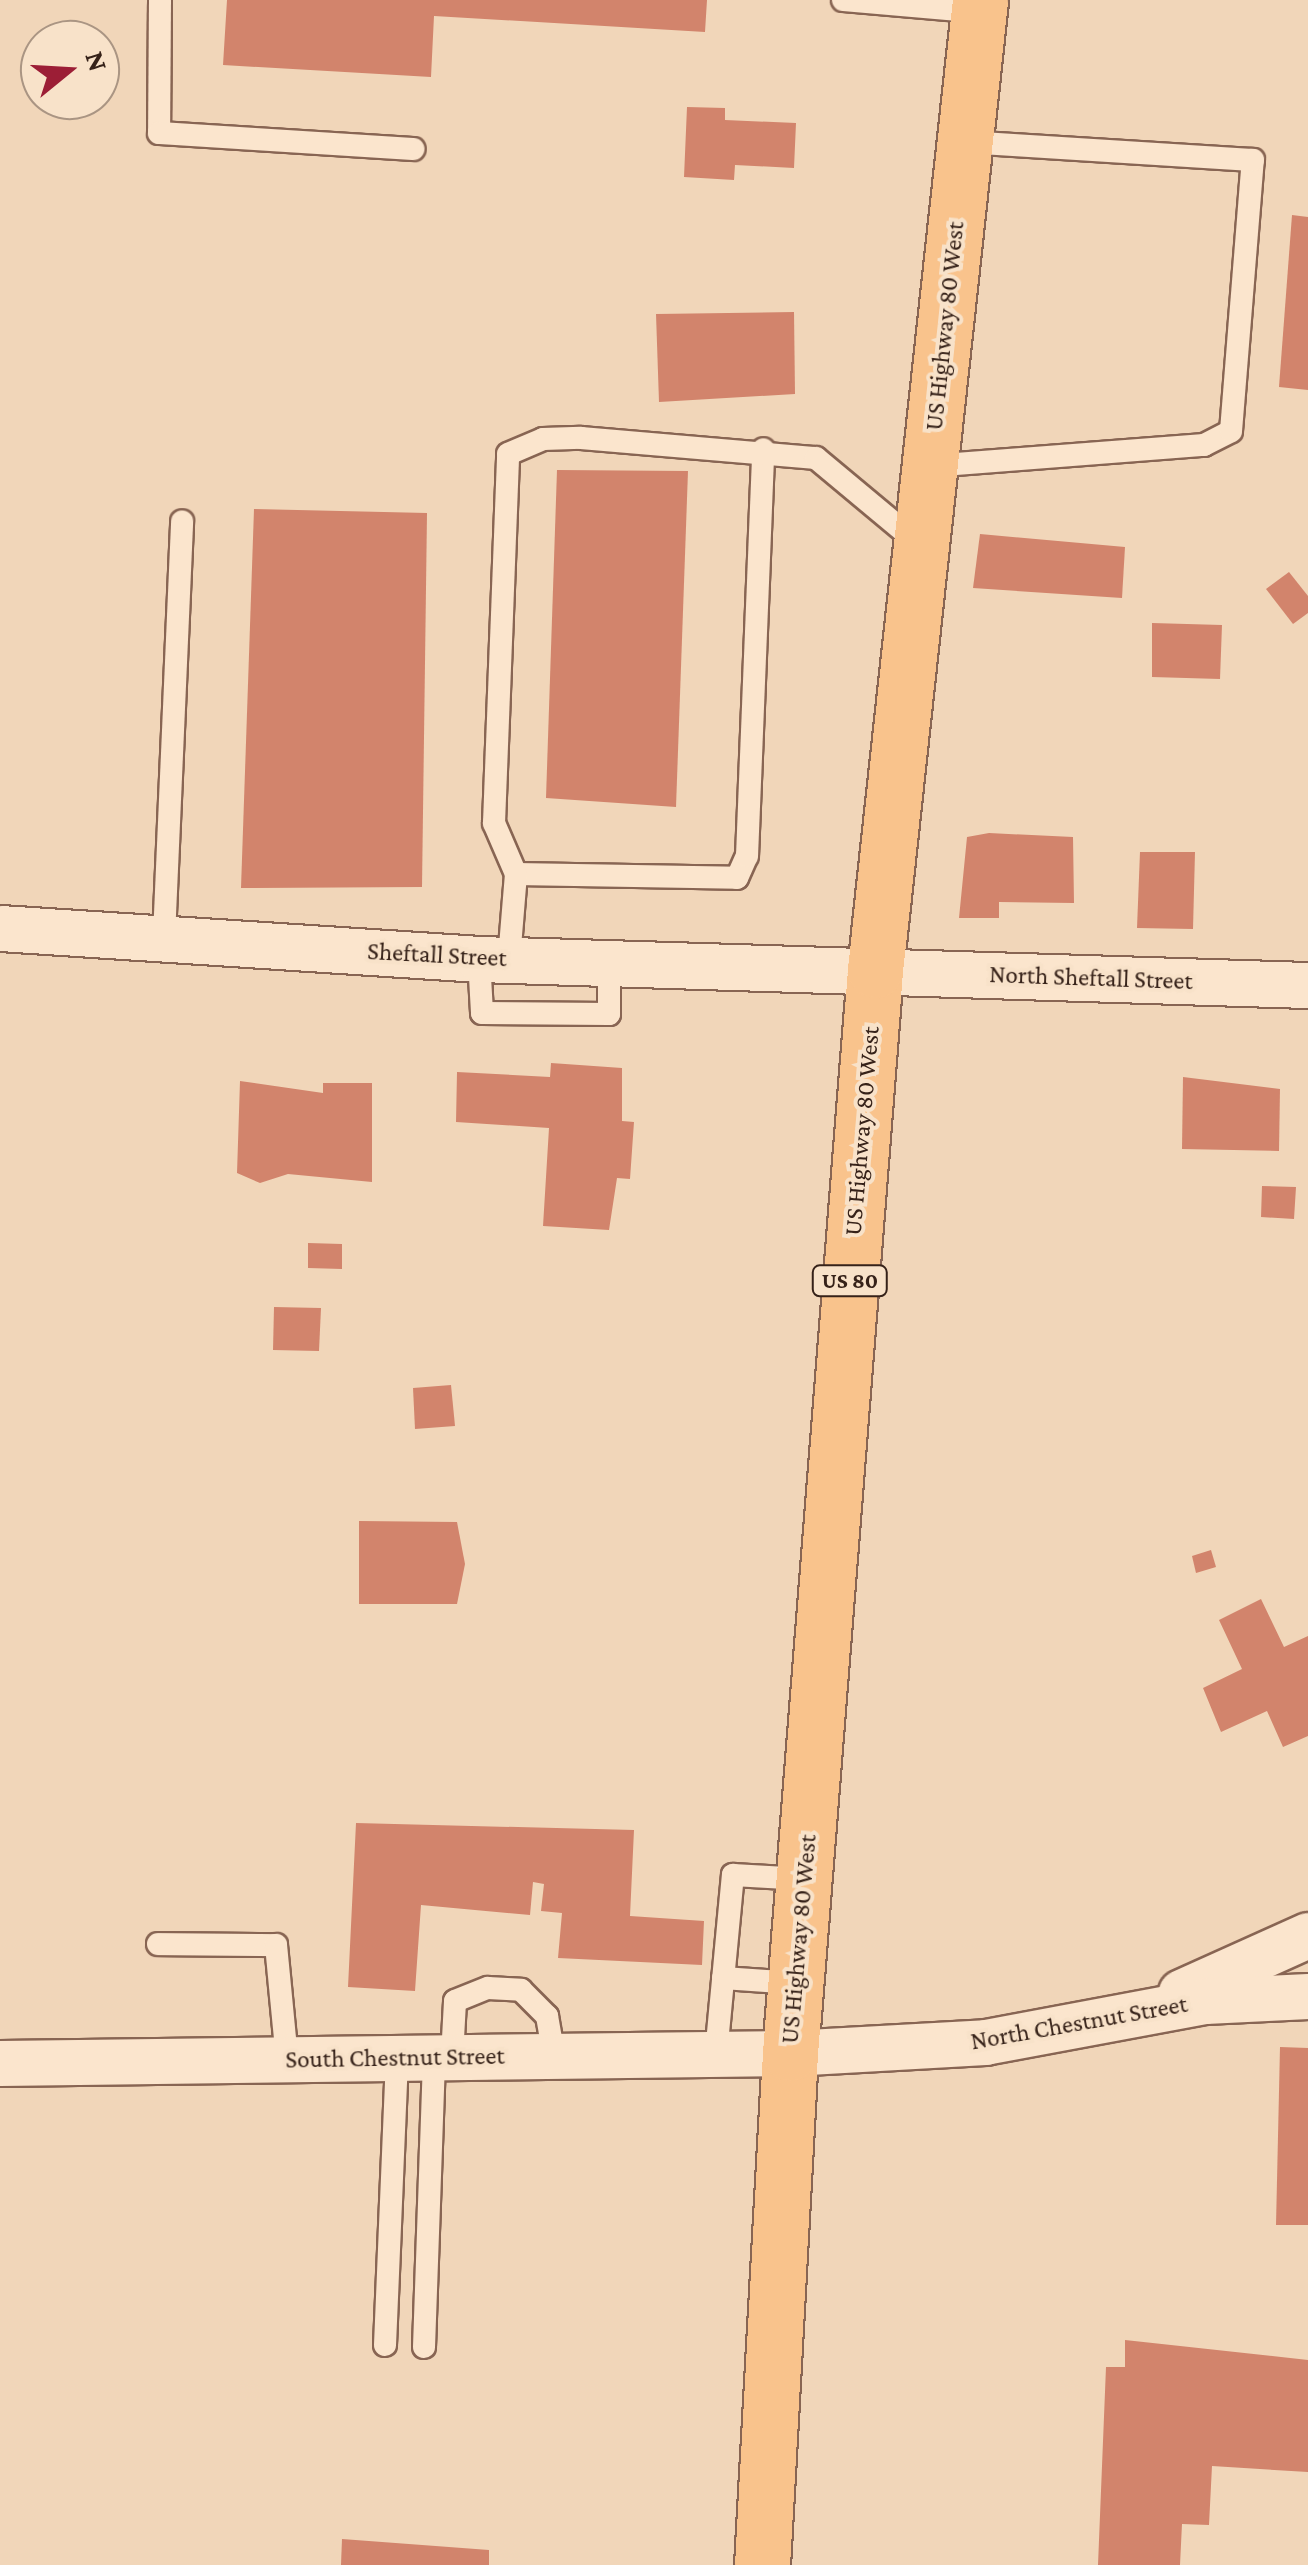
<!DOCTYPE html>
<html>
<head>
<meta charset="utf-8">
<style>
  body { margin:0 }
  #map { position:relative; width:1308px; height:2565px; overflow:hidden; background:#f1d6b9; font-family:"Crimson Pro",serif }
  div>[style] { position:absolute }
  .building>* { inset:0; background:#d2846c }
  .roads { filter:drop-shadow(2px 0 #886553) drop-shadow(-2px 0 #886553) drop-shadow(0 2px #886553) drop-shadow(0 -2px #886553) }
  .lane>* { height:22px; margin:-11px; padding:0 11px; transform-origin:11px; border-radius:11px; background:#fbe5cd }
  .street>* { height:45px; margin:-22.5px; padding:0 22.5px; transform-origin:22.5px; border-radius:22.5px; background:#fbe5cd }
  .primary>* { height:55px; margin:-27.5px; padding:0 27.5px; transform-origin:27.5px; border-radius:27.5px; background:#f9c38c }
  span { translate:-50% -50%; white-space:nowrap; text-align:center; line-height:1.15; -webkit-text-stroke:8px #f8e2c9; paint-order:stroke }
  .shield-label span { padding:2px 8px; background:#f8e2c9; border:2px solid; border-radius:8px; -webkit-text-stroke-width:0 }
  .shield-label { font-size:22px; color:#362219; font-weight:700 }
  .street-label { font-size:25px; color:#362219 }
  .north { position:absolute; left:20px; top:20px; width:100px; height:100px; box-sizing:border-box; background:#f8e2c9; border:2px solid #aa9583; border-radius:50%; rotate:72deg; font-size:28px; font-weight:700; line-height:40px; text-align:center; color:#362219 }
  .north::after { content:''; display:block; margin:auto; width:35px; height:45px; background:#9c1e36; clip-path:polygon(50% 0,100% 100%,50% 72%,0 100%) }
</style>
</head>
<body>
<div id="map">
  <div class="building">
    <i style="clip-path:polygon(227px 0,707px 0,705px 32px,434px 16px,431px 77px,223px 65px)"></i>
    <i style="clip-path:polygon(687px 107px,725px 108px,725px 120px,796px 123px,794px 168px,735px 165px,734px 180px,684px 177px)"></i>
    <i style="clip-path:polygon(1292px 215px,1308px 217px,1308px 390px,1279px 387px)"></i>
    <i style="clip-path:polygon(794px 312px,795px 394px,659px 402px,656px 314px)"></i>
    <i style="clip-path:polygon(557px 470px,688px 471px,676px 807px,546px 798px)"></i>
    <i style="clip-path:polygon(254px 509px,427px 513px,422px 887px,241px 888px)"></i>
    <i style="clip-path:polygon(980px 534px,1125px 547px,1122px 598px,973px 588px)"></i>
    <i style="clip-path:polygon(1289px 572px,1308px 596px,1308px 613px,1293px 624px,1266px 589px)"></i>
    <i style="clip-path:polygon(1152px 623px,1222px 625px,1220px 679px,1152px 677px)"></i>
    <i style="clip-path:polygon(989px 833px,1073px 837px,1074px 903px,999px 902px,999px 918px,959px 918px,967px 837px)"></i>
    <i style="clip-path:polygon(1140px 852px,1195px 852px,1193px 929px,1137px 928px)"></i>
    <i style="clip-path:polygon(551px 1063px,622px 1068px,622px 1121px,634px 1122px,630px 1179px,617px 1178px,609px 1230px,543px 1226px,549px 1128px,456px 1122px,457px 1072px,550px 1077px)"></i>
    <i style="clip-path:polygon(1183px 1077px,1280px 1089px,1279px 1151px,1182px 1149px)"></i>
    <i style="clip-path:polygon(240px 1081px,323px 1093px,323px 1083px,372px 1083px,372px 1182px,288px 1174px,260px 1183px,237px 1173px)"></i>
    <i style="clip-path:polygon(1262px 1186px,1296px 1187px,1294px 1219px,1261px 1217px)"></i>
    <i style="clip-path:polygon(308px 1243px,342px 1244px,342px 1269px,308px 1268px)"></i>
    <i style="clip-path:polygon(274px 1307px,321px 1308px,319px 1351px,273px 1350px)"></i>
    <i style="clip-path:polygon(451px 1385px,455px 1426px,415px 1429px,413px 1388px)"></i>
    <i style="clip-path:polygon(359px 1521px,457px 1522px,465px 1564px,457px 1604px,359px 1604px)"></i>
    <i style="clip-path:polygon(1211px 1550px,1216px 1567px,1196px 1573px,1192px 1556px)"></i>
    <i style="clip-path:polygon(1261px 1599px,1284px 1647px,1308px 1636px,1308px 1736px,1283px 1747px,1267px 1711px,1221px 1732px,1203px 1688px,1242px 1669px,1219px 1620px)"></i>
    <i style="clip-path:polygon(356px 1823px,634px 1830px,630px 1916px,704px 1921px,702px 1965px,558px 1958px,562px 1913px,541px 1911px,544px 1884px,533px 1882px,530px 1915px,421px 1905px,415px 1991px,348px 1987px)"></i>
    <i style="clip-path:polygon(1280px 2047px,1308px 2048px,1308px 2225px,1276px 2225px)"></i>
    <i style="clip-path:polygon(1125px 2340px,1308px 2360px,1308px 2472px,1212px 2466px,1209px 2525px,1182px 2524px,1180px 2565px,1098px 2565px,1106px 2367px,1125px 2367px)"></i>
    <i style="clip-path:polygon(342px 2539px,489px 2550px,489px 2565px,341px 2565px)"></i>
  </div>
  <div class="roads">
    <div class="lane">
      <i style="left:160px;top:0;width:133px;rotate:90.4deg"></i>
      <i style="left:159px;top:133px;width:255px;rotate:3.6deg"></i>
      <i style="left:843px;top:0;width:137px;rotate:5deg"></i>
      <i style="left:930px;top:466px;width:275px;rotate:-4.4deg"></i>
      <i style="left:1204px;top:445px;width:30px;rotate:-27deg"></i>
      <i style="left:1231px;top:431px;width:272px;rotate:-85.4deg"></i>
      <i style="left:1253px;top:160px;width:289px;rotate:-176.4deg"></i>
      <i style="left:516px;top:874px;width:221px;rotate:1deg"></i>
      <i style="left:737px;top:878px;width:24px;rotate:-66deg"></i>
      <i style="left:747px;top:856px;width:407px;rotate:-87.7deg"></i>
      <i style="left:164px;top:937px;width:416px;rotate:-87.5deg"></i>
      <i style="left:479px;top:959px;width:54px;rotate:86.8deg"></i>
      <i style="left:482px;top:1013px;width:127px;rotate:0.5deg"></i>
      <i style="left:609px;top:1014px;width:52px;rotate:-90deg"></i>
      <i style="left:509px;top:959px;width:85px;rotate:-85.3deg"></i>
      <i style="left:516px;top:874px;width:56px;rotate:-113.3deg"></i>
      <i style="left:494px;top:823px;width:369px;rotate:-87.8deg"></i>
      <i style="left:508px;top:454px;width:38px;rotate:-23deg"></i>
      <i style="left:543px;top:439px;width:38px;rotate:-2deg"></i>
      <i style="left:581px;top:438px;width:236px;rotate:4.9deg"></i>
      <i style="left:816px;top:458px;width:133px;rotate:39.8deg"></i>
      <i style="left:158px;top:1944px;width:118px;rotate:0.5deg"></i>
      <i style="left:276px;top:1945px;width:115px;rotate:84.5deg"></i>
      <i style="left:723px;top:1978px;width:72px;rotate:4deg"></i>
      <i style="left:716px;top:2054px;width:180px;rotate:-84.6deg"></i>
      <i style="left:733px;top:1875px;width:71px;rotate:3.2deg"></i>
      <i style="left:452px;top:2057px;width:56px;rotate:-86.9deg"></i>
      <i style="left:455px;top:2001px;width:35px;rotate:-22deg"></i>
      <i style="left:488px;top:1988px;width:33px;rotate:3deg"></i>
      <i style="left:521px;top:1990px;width:37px;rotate:45deg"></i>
      <i style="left:547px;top:2016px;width:41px;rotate:80.1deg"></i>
      <i style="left:385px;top:2345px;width:287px;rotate:-87.6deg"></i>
      <i style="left:424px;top:2347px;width:290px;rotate:-88deg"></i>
    </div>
    <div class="street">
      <i style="left:0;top:928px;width:480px;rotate:3.7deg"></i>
      <i style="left:479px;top:959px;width:829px;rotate:1.8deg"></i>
      <i style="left:1181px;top:1992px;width:139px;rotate:-24.2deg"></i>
      <i style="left:0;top:2063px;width:790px;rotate:-0.73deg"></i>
      <i style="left:790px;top:2053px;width:195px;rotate:-3.2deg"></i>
      <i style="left:985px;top:2042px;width:224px;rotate:-10.6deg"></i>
      <i style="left:1205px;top:2001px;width:103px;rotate:-2.8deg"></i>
    </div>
    <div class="primary">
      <i style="left:762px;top:2565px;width:513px;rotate:-86.87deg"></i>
      <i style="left:790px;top:2053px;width:1086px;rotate:-85.51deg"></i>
      <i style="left:875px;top:970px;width:976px;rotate:-83.82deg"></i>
    </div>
  </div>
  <div class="shield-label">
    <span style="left:850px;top:1281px">US 80</span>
  </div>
  <div class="street-label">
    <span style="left:945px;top:326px;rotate:-84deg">US Highway 80 West</span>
    <span style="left:437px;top:955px;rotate:3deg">Sheftall Street</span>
    <span style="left:1091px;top:978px;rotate:2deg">North Sheftall Street</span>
    <span style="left:862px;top:1131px;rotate:-85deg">US Highway 80 West</span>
    <span style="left:799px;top:1939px;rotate:-85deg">US Highway 80 West</span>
    <span style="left:1079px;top:2023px;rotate:-10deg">North Chestnut Street</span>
    <span style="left:395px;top:2058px;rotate:-1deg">South Chestnut Street</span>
  </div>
  <div class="north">N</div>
</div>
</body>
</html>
